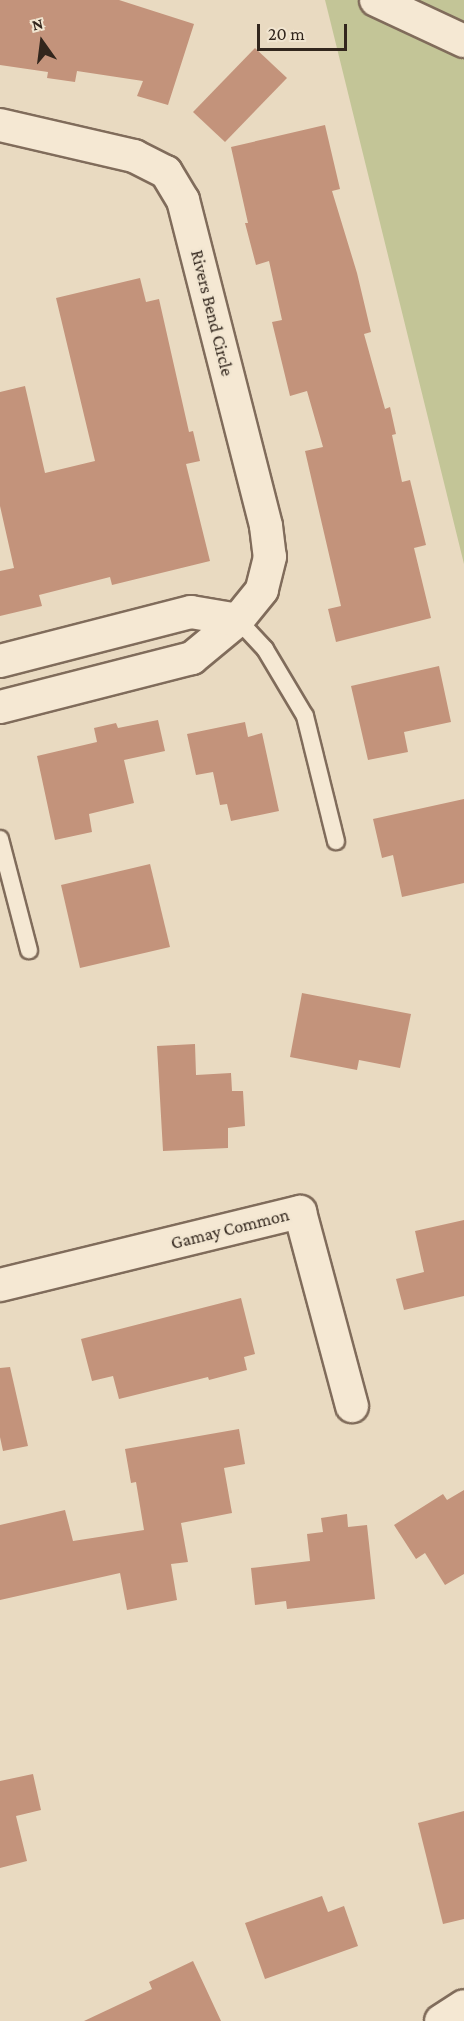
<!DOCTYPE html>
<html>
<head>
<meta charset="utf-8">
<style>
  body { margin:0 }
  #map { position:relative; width:464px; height:2021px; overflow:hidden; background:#e9dac1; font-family:"Crimson Pro",serif }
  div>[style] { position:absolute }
  .green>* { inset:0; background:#c3c597 }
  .building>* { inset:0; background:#c3937b }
  .roads { filter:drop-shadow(2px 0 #806c5b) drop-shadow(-2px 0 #806c5b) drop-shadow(0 2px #806c5b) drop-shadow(0 -2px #806c5b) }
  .service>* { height:16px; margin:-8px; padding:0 8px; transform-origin:8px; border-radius:8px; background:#f5e8d3 }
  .minor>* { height:32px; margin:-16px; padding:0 16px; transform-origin:16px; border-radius:16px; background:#f5e8d3 }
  span { translate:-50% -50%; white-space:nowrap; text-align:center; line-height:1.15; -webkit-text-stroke:4.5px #f1e5d0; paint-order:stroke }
  .street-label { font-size:18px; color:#32261d }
  .north { position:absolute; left:12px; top:12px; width:60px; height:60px; -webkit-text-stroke:4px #f1e5d0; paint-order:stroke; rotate:346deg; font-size:16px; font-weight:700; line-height:24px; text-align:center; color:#32261d }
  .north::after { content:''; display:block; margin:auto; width:21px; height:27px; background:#32261d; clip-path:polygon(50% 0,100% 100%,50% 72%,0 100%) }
  .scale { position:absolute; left:257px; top:24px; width:90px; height:27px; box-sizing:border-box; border:3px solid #32261d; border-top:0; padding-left:8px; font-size:18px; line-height:21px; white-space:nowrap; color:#32261d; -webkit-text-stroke:4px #f1e5d0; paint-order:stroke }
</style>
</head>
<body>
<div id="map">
  <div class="green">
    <i style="clip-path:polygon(325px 0,464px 0,464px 564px,331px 24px)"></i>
  </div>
  <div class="building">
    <i style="clip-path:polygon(0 0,119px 0,194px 24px,168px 105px,137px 96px,143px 81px,77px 71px,75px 82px,47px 78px,48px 72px,0 65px)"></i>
    <i style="clip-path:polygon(255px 48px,287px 78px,225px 142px,193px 112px)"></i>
    <i style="clip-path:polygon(325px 125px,340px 189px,332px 191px,357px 273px,371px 332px,364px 334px,385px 409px,390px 407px,396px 434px,392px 435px,402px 482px,410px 480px,426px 545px,414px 548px,431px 618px,336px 642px,328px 609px,341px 606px,305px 451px,323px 447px,307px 391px,290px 396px,272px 322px,282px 320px,269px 261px,256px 265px,245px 223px,248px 223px,231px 147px)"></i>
    <i style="clip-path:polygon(140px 278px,146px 302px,159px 299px,189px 432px,193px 431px,200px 461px,186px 464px,210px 561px,112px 585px,110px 577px,39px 595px,42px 606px,0 616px,0 571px,14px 568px,0 506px,0 392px,25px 386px,45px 473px,95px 461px,56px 298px)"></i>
    <i style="clip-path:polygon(439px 666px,451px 722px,404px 732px,408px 752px,368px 760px,351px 686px)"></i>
    <i style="clip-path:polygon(158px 720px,165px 751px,124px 760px,134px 803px,89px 814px,92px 832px,55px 840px,37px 756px,97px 742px,94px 728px,116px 723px,118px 728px)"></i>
    <i style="clip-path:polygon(245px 722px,248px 737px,262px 733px,279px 811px,231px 821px,227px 804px,220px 805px,213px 772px,196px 775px,187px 734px)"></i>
    <i style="clip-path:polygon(464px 799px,464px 883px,402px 897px,393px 855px,382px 858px,373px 819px)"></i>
    <i style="clip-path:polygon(150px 864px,170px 947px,80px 968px,61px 885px)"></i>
    <i style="clip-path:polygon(302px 993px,411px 1014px,400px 1068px,359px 1060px,357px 1070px,290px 1057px)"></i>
    <i style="clip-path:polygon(195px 1044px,196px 1075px,231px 1073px,232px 1091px,243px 1091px,245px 1126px,228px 1128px,228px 1148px,163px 1151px,157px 1046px)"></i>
    <i style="clip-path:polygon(464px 1220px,464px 1296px,404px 1310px,396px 1279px,424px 1272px,415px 1231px)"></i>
    <i style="clip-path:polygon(241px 1298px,255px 1354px,244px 1357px,247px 1370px,209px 1380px,208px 1377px,119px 1399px,113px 1376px,92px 1381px,81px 1339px)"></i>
    <i style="clip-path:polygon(10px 1367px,28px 1446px,3px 1451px,0 1437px,0 1368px)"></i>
    <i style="clip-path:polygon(239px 1429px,245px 1464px,224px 1468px,232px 1513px,181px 1523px,188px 1562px,171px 1564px,177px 1600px,127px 1610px,120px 1573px,0 1600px,0 1525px,65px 1510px,73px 1541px,144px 1530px,136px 1482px,131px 1483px,125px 1449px)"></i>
    <i style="clip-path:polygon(464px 1490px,464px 1574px,445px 1585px,425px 1553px,416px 1559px,394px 1525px,443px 1494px,447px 1500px)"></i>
    <i style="clip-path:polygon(347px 1514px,348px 1527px,367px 1525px,375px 1599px,287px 1609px,286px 1601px,255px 1605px,251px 1568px,310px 1561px,307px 1534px,323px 1532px,321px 1518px)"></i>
    <i style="clip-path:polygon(33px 1774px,41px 1810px,16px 1816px,27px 1861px,0 1868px,0 1781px)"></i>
    <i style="clip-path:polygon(464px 1811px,464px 1919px,443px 1924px,418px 1823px)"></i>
    <i style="clip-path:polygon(322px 1896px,328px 1912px,344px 1906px,358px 1946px,265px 1979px,245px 1923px)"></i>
    <i style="clip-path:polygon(193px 1961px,221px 2021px,84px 2021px,152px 1989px,149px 1982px)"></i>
  </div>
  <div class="roads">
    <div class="service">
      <i style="left:238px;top:620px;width:40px;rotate:47deg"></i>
      <i style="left:265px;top:649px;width:78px;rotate:59.2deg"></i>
      <i style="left:305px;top:716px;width:129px;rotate:76.1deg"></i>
      <i style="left:0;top:839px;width:115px;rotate:75.4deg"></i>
    </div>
    <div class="minor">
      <i style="left:376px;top:0;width:97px;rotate:25deg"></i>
      <i style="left:0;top:125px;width:138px;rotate:13deg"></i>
      <i style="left:134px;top:156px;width:36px;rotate:27deg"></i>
      <i style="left:166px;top:172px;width:33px;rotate:59deg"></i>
      <i style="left:183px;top:200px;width:336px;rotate:75.7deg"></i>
      <i style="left:266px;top:526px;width:31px;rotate:83deg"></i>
      <i style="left:270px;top:557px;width:34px;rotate:104deg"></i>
      <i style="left:262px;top:590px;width:38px;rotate:129deg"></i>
      <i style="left:238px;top:620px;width:60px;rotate:140.4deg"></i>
      <i style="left:192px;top:658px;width:198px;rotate:165.7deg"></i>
      <i style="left:0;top:661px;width:197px;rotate:-14.4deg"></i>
      <i style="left:191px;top:612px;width:48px;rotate:9.7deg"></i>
      <i style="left:0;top:1285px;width:309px;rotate:-13.7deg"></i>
      <i style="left:300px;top:1212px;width:201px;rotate:75deg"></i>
      <i style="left:441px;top:2021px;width:27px;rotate:-33deg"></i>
    </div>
  </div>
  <div class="street-label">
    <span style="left:212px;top:313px;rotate:76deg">Rivers Bend Circle</span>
    <span style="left:230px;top:1229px;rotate:-14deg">Gamay Common</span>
  </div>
  <div class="north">N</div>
  <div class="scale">20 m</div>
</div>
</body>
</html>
